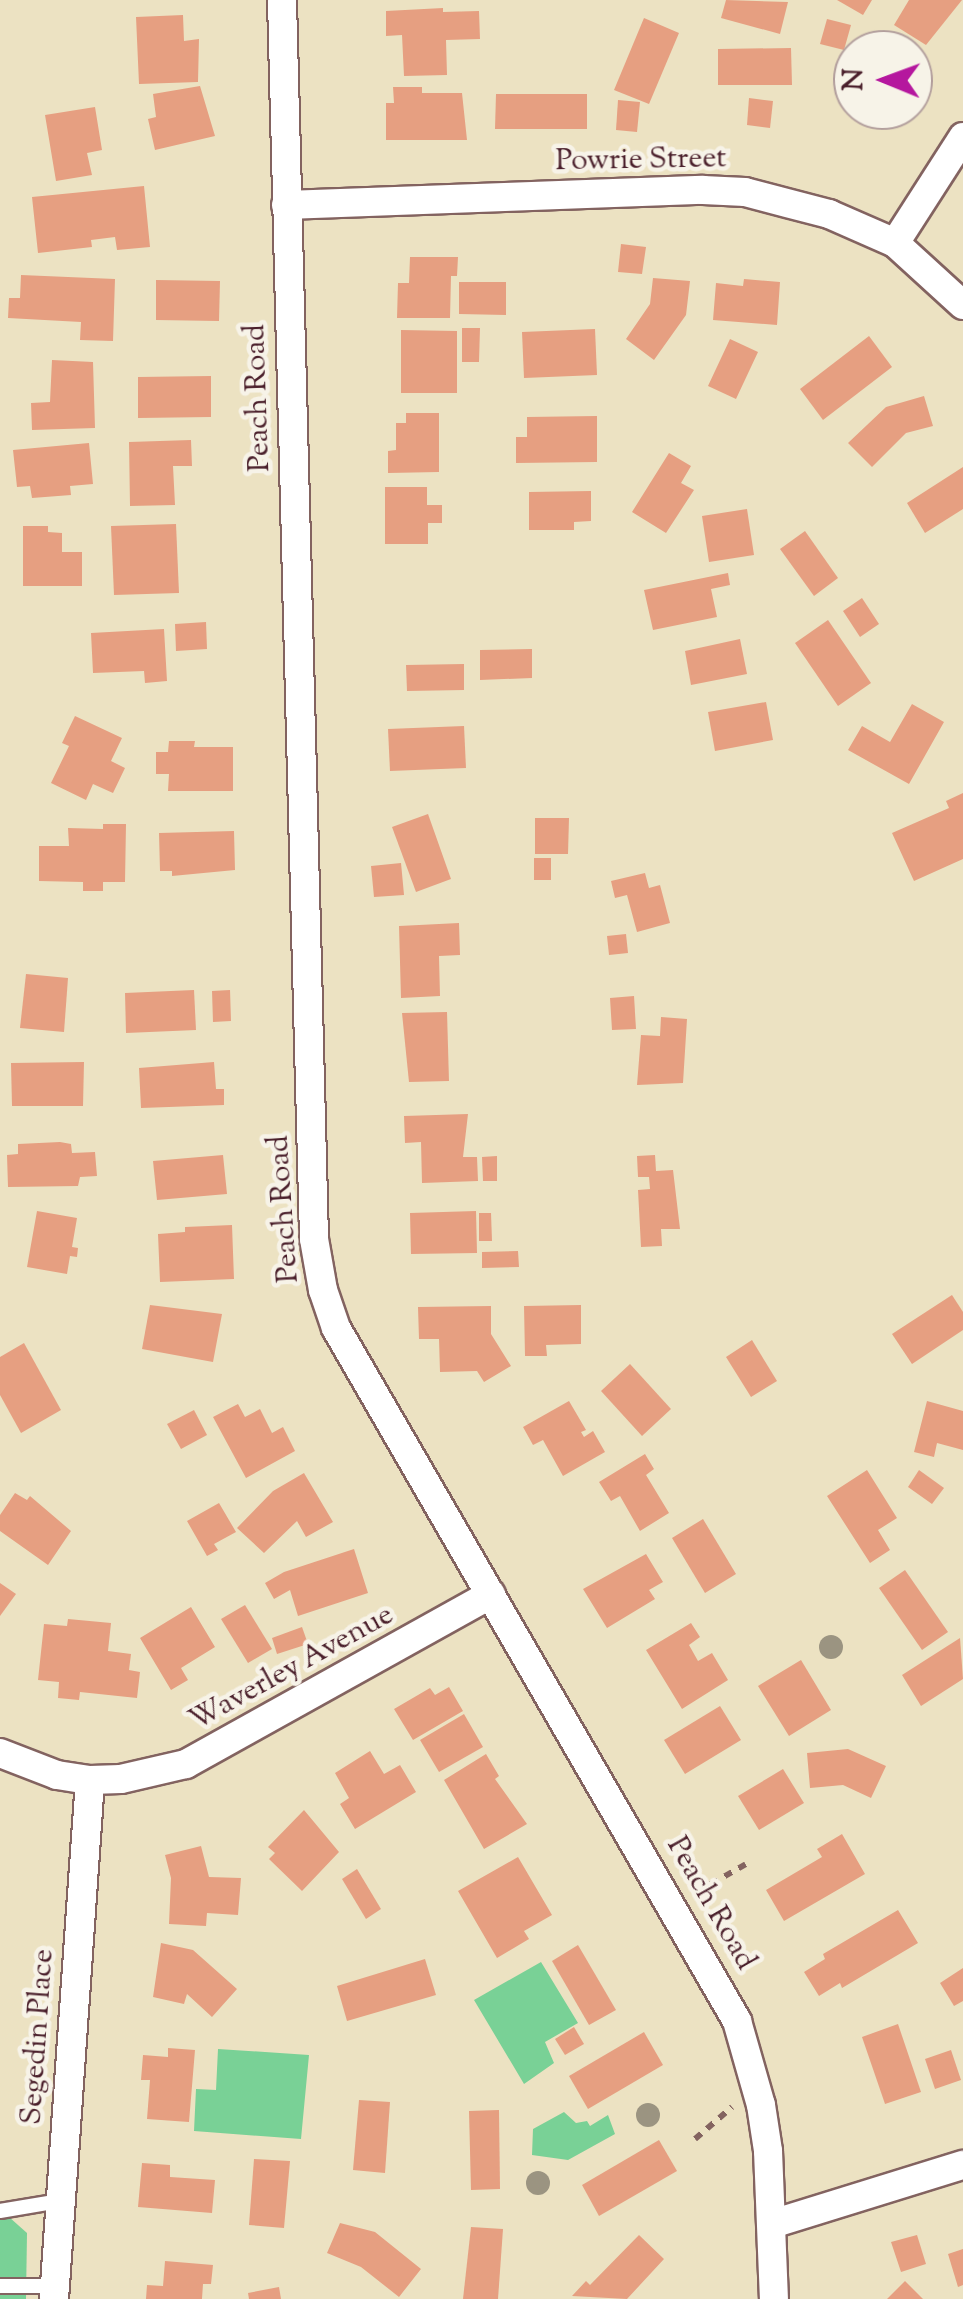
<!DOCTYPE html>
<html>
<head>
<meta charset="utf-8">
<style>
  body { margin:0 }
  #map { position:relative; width:963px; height:2299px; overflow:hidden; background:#ece2c2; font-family:"Sorts Mill Goudy",serif }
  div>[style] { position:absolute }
  .green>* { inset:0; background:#79d196 }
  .building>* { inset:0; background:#e69f81 }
  .path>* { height:6px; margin-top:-3px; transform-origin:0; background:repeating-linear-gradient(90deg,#836360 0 8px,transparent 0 16px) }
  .roads { filter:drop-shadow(2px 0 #836360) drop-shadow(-2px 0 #836360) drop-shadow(0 2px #836360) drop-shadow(0 -2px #836360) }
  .lane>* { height:14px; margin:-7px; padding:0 7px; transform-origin:7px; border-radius:7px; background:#fff }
  .street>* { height:28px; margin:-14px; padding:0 14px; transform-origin:14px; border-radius:14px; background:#fff }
  .trees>* { width:24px; height:24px; margin:-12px; border-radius:50%; background:#9b9481 }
  span { translate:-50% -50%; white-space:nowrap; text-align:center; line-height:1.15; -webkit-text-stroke:9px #f7f3e8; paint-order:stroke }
  .street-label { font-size:30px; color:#4a1f2b }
  .north { position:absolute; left:833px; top:30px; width:100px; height:100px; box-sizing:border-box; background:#f7f3e8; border:2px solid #b29e9c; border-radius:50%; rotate:271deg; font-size:28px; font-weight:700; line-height:40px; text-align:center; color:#4a1f2b }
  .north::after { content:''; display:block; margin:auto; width:35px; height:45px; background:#b5179e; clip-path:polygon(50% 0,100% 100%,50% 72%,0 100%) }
</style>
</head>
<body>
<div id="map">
  <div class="green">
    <i style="clip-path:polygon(541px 1962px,578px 2023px,545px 2042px,554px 2063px,524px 2084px,474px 2000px)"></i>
    <i style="clip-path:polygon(218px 2049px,309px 2055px,301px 2139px,194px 2131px,196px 2089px,216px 2090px)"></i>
    <i style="clip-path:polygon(564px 2112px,576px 2123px,587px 2121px,590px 2126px,608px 2115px,615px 2134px,568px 2160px,532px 2155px,533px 2129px)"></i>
    <i style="clip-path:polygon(0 2209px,27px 2233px,26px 2299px,0 2299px)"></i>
  </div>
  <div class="building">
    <i style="clip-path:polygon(726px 0,788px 2px,780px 34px,721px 18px)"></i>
    <i style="clip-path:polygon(837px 0,872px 0,863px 15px)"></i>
    <i style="clip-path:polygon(909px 0,962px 0,926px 45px,894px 25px)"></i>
    <i style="clip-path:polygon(443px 8px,443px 12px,479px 11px,480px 39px,446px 40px,447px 75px,404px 76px,402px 35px,386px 36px,386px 11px)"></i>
    <i style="clip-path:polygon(183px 15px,184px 41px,199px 39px,198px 82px,139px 84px,136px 17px)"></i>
    <i style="clip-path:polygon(644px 18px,679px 33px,649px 104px,614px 90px)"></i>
    <i style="clip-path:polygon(827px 19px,851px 25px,844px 50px,820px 44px)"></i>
    <i style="clip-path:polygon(791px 48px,792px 85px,718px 85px,718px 49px)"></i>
    <i style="clip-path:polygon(200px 86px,215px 136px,155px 150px,148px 119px,156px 117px,153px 94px)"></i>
    <i style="clip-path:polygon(393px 87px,422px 87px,422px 93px,462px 93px,467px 140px,386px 140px,386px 103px,394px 103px)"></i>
    <i style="clip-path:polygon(496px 94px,587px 94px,587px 129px,495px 129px)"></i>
    <i style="clip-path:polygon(853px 94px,853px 110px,893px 110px,882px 128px,846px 106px)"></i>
    <i style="clip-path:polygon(749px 98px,773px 101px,770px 128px,747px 125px)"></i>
    <i style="clip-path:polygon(618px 100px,640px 102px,637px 132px,616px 130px)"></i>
    <i style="clip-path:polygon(95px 107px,102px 150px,87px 153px,92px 175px,56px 181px,45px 115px)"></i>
    <i style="clip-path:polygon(144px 186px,150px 247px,117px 250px,115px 237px,91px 240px,92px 247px,38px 253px,32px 197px)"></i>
    <i style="clip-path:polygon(621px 244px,646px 247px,642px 274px,618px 272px)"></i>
    <i style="clip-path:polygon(410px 257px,458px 257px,457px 276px,451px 276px,450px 318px,397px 318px,398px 283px,409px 283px)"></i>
    <i style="clip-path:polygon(21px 275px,115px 279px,113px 341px,80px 340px,81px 322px,8px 318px,9px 298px,20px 298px)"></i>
    <i style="clip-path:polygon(653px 278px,690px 281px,686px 315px,654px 360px,626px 339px,650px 304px)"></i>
    <i style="clip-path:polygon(744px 279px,780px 282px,777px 325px,713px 320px,716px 283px,743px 286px)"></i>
    <i style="clip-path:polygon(156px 280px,220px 281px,219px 321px,156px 320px)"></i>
    <i style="clip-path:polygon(459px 282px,506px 282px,506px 315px,459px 314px)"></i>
    <i style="clip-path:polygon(462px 328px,480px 328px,479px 362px,462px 362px)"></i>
    <i style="clip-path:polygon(595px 329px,597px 375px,524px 378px,522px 332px)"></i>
    <i style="clip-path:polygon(401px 330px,457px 331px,457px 393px,401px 393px)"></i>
    <i style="clip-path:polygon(869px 336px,892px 367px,823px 420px,800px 389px)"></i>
    <i style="clip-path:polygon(730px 339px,758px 352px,736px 399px,708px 386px)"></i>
    <i style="clip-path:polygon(52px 360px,93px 362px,95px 428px,32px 430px,31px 403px,50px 402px)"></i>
    <i style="clip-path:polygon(211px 376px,211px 417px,138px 418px,138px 377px)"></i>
    <i style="clip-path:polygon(924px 396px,933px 426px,906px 433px,872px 467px,848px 443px,886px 407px)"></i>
    <i style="clip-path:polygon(406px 413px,439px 413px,439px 472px,388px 473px,388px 451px,396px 450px,396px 423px,406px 423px)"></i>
    <i style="clip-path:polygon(597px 416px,597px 462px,516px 463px,516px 437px,527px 437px,527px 417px)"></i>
    <i style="clip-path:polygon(191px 440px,192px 466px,173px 466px,175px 505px,130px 506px,129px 442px)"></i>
    <i style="clip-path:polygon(89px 443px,93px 484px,70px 486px,71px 495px,32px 498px,30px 486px,17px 487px,13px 450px)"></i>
    <i style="clip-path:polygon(669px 453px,691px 466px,681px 483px,694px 490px,666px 533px,632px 512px)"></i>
    <i style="clip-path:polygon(963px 467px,963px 509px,925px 533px,907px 503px)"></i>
    <i style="clip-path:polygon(385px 487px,427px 487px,427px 505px,442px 505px,442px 523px,428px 523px,428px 544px,385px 544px)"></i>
    <i style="clip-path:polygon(591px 491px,591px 521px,574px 522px,574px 530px,529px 530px,529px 492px)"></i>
    <i style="clip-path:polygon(747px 509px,754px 555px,709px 562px,702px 516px)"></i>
    <i style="clip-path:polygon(176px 524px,179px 593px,114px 595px,111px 526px)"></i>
    <i style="clip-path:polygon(23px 526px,48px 526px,48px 532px,62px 533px,62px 552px,82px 552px,82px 586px,23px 586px)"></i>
    <i style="clip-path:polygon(805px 531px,838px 578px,814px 596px,780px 549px)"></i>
    <i style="clip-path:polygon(728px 573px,730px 585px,711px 589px,717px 617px,653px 630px,644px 590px)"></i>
    <i style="clip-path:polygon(862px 598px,879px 624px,860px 637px,843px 611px)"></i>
    <i style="clip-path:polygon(828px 620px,871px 683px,838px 706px,795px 643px)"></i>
    <i style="clip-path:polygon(206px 622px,207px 649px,176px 651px,175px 624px)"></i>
    <i style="clip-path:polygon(164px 629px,167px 681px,145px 683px,144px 671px,93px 673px,91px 633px)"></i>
    <i style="clip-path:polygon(740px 639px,747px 674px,691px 685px,685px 651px)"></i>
    <i style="clip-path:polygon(532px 649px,532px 678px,480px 680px,480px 650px)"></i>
    <i style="clip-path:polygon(464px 664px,464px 690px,407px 691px,406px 665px)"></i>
    <i style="clip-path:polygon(766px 702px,773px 740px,715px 751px,708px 712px)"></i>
    <i style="clip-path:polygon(912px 704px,944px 722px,909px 784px,848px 750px,862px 726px,890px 742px)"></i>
    <i style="clip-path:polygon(75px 716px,122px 738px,111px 761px,125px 768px,113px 793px,93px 784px,86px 800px,51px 783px,69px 746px,62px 743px)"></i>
    <i style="clip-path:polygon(464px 726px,466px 768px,390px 771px,388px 729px)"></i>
    <i style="clip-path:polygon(169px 741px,195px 741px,194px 747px,233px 747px,233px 791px,168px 791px,169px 774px,156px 774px,156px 752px,168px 752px)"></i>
    <i style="clip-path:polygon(963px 793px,963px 859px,914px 881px,892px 833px,949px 808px,946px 801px)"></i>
    <i style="clip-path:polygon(428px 814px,451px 879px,416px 892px,392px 827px)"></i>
    <i style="clip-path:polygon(535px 818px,569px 818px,568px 854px,535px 854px)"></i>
    <i style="clip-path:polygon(103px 824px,126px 824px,125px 882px,103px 882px,103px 891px,83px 891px,83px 882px,39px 881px,39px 846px,69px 846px,68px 828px,103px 829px)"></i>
    <i style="clip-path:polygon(234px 831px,235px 870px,172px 876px,172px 871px,160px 871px,159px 833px)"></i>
    <i style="clip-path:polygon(534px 858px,551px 858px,551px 880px,534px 880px)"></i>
    <i style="clip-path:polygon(401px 863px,404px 895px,374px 897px,371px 866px)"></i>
    <i style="clip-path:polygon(645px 873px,649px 888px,660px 885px,670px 923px,637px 932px,627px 895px,615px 898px,611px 881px)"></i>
    <i style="clip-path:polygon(459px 923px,460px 955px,439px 956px,440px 996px,401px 998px,399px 926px)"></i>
    <i style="clip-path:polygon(626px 934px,628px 953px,609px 955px,607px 936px)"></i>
    <i style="clip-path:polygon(26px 974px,68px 978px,64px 1032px,20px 1028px)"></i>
    <i style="clip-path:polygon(194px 990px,196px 1030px,126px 1033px,125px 993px)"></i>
    <i style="clip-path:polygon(230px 990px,231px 1021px,213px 1022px,212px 991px)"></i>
    <i style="clip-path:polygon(634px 996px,636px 1029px,612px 1030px,610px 998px)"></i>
    <i style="clip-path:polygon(447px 1012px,449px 1081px,409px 1082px,402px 1013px)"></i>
    <i style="clip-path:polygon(661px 1017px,687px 1019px,683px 1083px,637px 1085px,641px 1035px,660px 1036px)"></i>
    <i style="clip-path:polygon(84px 1062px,83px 1106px,12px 1106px,11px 1063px)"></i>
    <i style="clip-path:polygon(214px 1062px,216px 1089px,224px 1089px,224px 1105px,141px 1108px,139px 1068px)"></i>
    <i style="clip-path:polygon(468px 1114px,463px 1157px,477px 1157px,478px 1181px,422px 1183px,421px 1142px,405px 1143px,404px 1116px)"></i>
    <i style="clip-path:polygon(60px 1142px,71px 1144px,72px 1153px,95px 1152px,97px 1176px,80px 1177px,78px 1186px,8px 1187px,7px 1155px,18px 1154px,18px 1144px)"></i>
    <i style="clip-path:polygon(223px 1155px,227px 1194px,157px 1200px,153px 1161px)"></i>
    <i style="clip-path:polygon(655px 1155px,656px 1171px,673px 1170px,680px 1229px,661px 1229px,662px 1246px,641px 1247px,638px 1190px,650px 1189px,649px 1177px,638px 1177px,637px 1156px)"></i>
    <i style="clip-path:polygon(497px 1156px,497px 1181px,483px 1181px,482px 1157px)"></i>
    <i style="clip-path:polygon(37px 1211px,77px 1218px,72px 1247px,78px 1248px,77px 1257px,70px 1256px,67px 1274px,27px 1267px)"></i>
    <i style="clip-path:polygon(476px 1211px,477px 1253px,411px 1254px,410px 1213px)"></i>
    <i style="clip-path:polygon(479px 1213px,491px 1213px,492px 1241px,479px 1241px)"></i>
    <i style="clip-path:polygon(232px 1225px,234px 1279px,160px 1282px,158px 1234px,185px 1232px,185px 1227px)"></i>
    <i style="clip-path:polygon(518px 1251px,519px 1267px,482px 1268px,482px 1252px)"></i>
    <i style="clip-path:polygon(952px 1295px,963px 1312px,963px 1330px,912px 1364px,892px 1334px)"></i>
    <i style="clip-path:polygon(150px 1305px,222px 1314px,213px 1362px,142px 1349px)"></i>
    <i style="clip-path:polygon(581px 1305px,581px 1344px,546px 1345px,547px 1356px,525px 1356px,524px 1306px)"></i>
    <i style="clip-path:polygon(491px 1306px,491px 1334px,511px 1366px,484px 1382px,477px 1371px,440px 1372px,439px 1339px,419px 1339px,418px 1307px)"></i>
    <i style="clip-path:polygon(752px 1340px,777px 1381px,751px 1397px,726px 1357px)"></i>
    <i style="clip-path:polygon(24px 1343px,61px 1410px,21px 1433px,0 1395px,0 1357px)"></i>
    <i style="clip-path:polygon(630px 1364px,671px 1409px,642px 1436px,601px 1391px)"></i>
    <i style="clip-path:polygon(569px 1401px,586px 1430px,581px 1432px,584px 1437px,593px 1431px,605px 1452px,563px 1476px,543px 1440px,533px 1445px,523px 1427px)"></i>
    <i style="clip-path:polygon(927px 1401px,963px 1411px,963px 1450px,937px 1443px,934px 1457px,914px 1452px)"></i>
    <i style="clip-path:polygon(238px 1404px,245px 1417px,260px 1409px,272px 1433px,283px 1427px,295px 1451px,246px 1478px,213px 1417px)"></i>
    <i style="clip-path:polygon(194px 1410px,207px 1435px,181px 1449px,167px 1424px)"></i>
    <i style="clip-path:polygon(645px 1454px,654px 1469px,646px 1475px,669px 1513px,640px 1531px,620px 1496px,611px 1501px,599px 1482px)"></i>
    <i style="clip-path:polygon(867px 1470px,897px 1518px,878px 1530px,890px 1550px,870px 1563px,827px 1496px)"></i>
    <i style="clip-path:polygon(919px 1470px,944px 1488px,932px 1504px,908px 1487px)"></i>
    <i style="clip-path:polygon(304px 1473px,333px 1522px,306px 1537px,297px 1521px,264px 1553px,237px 1528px,273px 1491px)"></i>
    <i style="clip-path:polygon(15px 1493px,27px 1500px,30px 1496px,71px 1531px,48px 1565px,0 1531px,0 1515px)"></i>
    <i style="clip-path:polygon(219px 1503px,236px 1532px,214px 1544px,218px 1550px,207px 1556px,187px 1521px)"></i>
    <i style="clip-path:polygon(703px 1519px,736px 1574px,705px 1593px,672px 1538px)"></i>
    <i style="clip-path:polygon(354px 1549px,368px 1593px,298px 1616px,290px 1590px,274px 1599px,265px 1583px,284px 1572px)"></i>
    <i style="clip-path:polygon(646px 1554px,663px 1582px,649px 1590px,655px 1599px,607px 1628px,583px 1589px)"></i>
    <i style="clip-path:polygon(905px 1570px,948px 1632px,922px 1650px,879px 1588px)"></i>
    <i style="clip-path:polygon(0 1583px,16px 1594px,0 1616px)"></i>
    <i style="clip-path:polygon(245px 1605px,272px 1649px,248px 1663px,221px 1619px)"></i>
    <i style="clip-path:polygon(191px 1607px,215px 1647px,181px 1668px,188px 1680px,171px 1690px,140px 1638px)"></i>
    <i style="clip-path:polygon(68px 1619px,111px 1623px,108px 1651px,131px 1654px,129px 1670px,140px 1672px,137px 1698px,80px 1692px,79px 1700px,58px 1698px,59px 1682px,38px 1680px,44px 1624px,67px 1626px)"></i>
    <i style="clip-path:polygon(691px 1623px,700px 1637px,689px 1645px,698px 1661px,712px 1653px,728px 1680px,682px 1709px,646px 1650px)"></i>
    <i style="clip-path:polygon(302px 1627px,308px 1644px,277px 1654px,272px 1638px)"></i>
    <i style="clip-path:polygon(960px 1638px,963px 1679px,921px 1706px,902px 1675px)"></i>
    <i style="clip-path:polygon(801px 1660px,831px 1710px,789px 1736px,758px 1686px)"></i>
    <i style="clip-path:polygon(449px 1687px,463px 1711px,413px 1740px,394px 1709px,430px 1688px,435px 1695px)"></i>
    <i style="clip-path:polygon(720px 1706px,741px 1740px,685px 1774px,664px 1740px)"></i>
    <i style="clip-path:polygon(464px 1714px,483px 1747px,439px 1772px,420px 1740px)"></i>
    <i style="clip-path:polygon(848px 1749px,886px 1766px,871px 1798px,843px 1785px,810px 1788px,807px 1753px)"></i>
    <i style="clip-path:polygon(370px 1751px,384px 1774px,400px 1765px,416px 1792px,355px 1829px,340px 1804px,349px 1798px,335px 1773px)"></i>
    <i style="clip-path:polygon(486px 1754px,499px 1776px,495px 1779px,527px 1824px,484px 1849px,444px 1780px)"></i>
    <i style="clip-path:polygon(783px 1769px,804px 1803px,759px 1830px,738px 1796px)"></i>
    <i style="clip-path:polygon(304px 1810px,339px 1852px,302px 1891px,269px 1859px,275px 1853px,268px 1847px)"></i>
    <i style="clip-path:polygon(842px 1834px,865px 1874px,784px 1921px,766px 1890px,822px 1857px,817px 1849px)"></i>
    <i style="clip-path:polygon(201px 1846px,209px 1877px,241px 1878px,238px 1915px,207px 1913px,206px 1926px,169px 1924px,171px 1878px,165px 1855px)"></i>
    <i style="clip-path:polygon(518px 1857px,552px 1915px,524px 1931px,529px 1939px,497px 1958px,458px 1891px)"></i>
    <i style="clip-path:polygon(357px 1869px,381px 1909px,366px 1919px,342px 1879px)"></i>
    <i style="clip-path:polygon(898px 1910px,918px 1943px,842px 1988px,840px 1983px,819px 1996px,804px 1972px,825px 1959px,823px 1954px)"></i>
    <i style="clip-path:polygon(161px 1943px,193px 1950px,237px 1989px,212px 2017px,187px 1994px,184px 2004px,153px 1997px)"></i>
    <i style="clip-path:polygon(578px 1945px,616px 2010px,589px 2025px,552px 1961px)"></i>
    <i style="clip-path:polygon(425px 1959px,436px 1995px,347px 2021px,337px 1986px)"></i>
    <i style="clip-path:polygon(963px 1968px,963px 2001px,954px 2006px,940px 1983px)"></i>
    <i style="clip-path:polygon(898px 2024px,921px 2092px,885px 2104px,862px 2037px)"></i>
    <i style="clip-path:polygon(574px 2027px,584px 2044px,565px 2055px,555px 2039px)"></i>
    <i style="clip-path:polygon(644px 2032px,663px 2065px,588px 2109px,569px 2076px)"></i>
    <i style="clip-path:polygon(168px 2048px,195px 2050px,189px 2122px,147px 2119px,150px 2080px,141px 2080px,143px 2055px,168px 2057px)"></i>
    <i style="clip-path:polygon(951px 2050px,961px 2080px,935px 2089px,925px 2059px)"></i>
    <i style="clip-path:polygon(359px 2100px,390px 2102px,385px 2173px,353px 2170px)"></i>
    <i style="clip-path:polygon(499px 2110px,500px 2189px,471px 2190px,469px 2111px)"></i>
    <i style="clip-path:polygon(659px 2140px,677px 2171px,599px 2216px,582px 2185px)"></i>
    <i style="clip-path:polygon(254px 2159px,290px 2161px,284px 2228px,249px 2225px)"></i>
    <i style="clip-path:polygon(142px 2163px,170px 2165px,170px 2177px,215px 2180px,212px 2213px,138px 2207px)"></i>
    <i style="clip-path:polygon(340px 2223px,375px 2232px,421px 2269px,399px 2297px,361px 2267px,327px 2253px)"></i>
    <i style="clip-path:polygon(471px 2227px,503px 2229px,498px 2299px,463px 2299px)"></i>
    <i style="clip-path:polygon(639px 2235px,664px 2259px,627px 2299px,572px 2296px,586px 2281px,590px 2285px)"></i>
    <i style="clip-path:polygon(917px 2235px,926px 2264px,901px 2272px,891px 2242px)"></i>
    <i style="clip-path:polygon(963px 2249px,963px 2285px,958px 2287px,948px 2254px)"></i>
    <i style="clip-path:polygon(165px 2261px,213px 2265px,211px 2284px,203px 2284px,202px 2299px,146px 2299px,147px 2285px,163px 2286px)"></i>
    <i style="clip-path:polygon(905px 2281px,923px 2299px,887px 2299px)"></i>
    <i style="clip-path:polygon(279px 2287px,281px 2299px,249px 2299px,248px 2293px)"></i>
  </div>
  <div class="path">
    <i style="left:697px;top:1892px;width:56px;rotate:-29.7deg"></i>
    <i style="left:695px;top:2139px;width:49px;rotate:-40.9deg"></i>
  </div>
  <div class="roads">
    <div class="lane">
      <i style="left:0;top:2211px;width:61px;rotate:-9.5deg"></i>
      <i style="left:0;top:2286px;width:53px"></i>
    </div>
    <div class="street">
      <i style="left:282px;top:0;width:1239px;rotate:88.52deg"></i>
      <i style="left:314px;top:1239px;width:52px;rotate:80deg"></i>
      <i style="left:323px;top:1290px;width:40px;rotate:71.1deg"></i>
      <i style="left:336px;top:1328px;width:801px;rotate:59.94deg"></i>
      <i style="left:737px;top:2021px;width:87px;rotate:74.1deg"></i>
      <i style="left:761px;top:2105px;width:47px;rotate:81.3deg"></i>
      <i style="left:768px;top:2151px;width:148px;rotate:87.7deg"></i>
      <i style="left:286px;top:205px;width:417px;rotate:-2.1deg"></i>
      <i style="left:703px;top:190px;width:42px;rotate:2.7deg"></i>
      <i style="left:745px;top:192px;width:87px;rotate:14.7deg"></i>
      <i style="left:829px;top:214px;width:72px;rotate:23.7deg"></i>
      <i style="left:895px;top:243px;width:92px;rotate:42.4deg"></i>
      <i style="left:895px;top:243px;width:126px;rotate:-57.3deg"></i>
      <i style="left:0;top:1753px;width:61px;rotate:21.1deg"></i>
      <i style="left:57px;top:1775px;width:33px;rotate:9deg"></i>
      <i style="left:90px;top:1780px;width:31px;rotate:-2deg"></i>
      <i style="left:121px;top:1779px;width:67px;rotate:-13deg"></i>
      <i style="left:186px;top:1764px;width:349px;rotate:-29.1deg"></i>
      <i style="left:772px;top:2224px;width:200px;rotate:-17.2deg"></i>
      <i style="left:54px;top:2299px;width:520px;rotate:-86.03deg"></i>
    </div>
  </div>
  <div class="trees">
    <i style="left:831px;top:1647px"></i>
    <i style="left:648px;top:2115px"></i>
    <i style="left:538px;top:2183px"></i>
  </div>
  <div class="street-label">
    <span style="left:641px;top:161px;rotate:-1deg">Powrie Street</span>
    <span style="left:259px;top:398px;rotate:-92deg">Peach Road</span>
    <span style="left:285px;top:1209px;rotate:-94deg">Peach Road</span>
    <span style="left:292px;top:1669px;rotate:-29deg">Waverley Avenue</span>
    <span style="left:710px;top:1904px;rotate:60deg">Peach Road</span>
    <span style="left:39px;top:2037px;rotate:-86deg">Segedin Place</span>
  </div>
  <div class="north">N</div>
</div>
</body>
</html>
